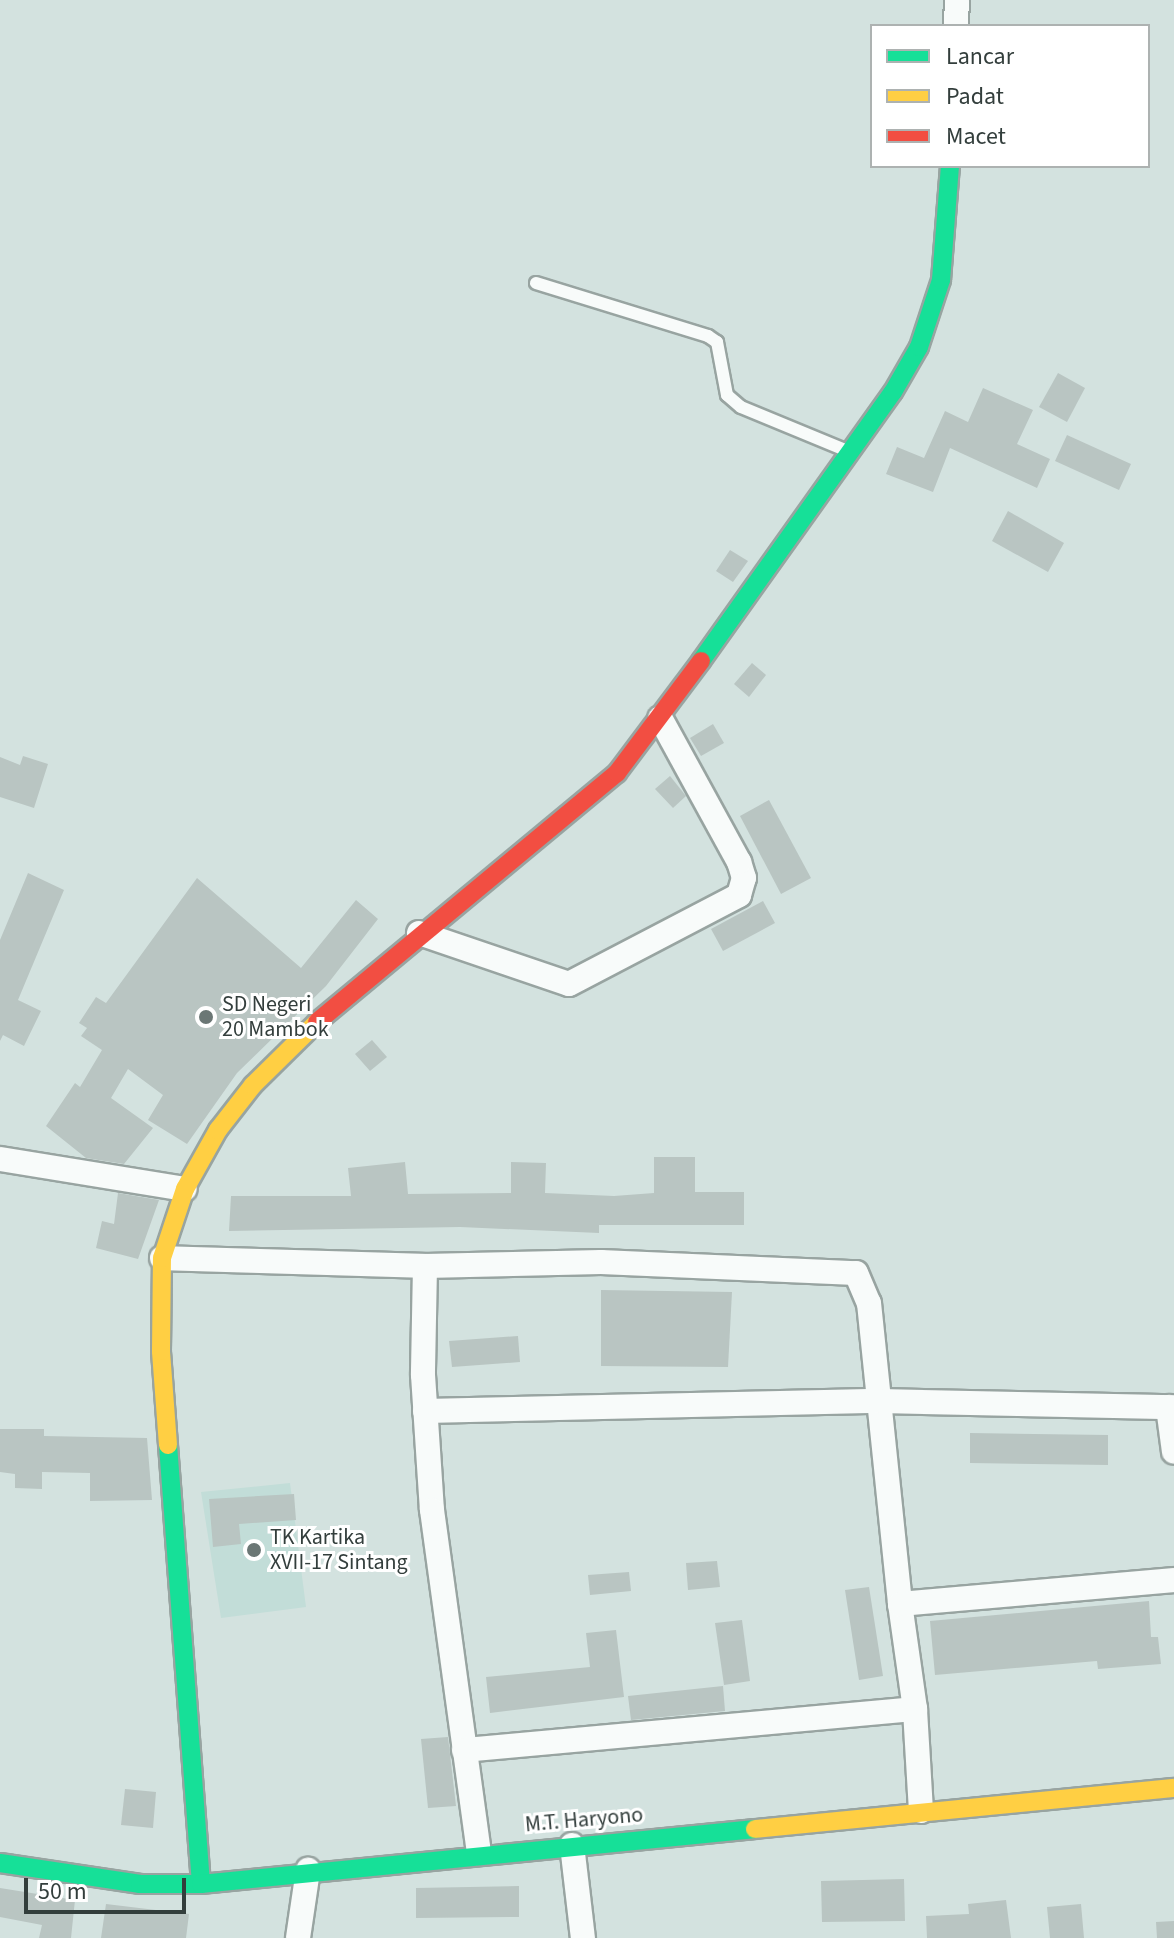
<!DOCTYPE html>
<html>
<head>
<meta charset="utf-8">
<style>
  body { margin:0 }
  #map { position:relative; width:1174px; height:1938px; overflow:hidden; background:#d3e2df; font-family:"Source Sans 3",sans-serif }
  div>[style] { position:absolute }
  .built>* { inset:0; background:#c2ddd8 }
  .building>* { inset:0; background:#b9c5c2 }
  .roads { filter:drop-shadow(2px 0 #98a4a1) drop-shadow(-2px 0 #98a4a1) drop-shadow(0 2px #98a4a1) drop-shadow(0 -2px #98a4a1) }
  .lane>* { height:12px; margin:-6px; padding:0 6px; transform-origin:6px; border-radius:6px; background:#f8fbfa }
  .street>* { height:24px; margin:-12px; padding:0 12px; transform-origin:12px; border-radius:12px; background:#f8fbfa }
  .fast>* { height:18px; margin:-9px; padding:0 9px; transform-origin:9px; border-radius:9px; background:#16e098 }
  .slow>* { height:18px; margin:-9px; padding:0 9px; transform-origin:9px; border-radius:9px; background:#ffcf43 }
  .jam>* { height:18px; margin:-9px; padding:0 9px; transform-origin:9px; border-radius:9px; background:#f24e42 }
  .dots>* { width:22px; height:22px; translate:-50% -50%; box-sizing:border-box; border:4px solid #fff; border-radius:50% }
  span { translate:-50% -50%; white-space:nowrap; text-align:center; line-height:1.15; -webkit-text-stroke:6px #fff; paint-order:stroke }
  .poi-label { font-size:22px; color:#333e3c }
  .left { translate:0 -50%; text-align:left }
  .street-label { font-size:22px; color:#333e3c }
  .legend { position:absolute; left:870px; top:24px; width:280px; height:144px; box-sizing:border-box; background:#fff; border:2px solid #adb2b1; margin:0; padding:10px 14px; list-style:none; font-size:24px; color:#333e3c }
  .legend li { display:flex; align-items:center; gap:16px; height:40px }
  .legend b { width:40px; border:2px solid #adb2b1 }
  .scale { position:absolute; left:24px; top:1878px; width:162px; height:36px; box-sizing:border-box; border:4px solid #333e3c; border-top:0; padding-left:10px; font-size:24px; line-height:28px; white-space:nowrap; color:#333e3c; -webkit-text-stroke:6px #fff; paint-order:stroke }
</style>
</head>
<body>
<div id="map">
  <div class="built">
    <i style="clip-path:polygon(290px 1483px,306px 1607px,221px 1618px,201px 1492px)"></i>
  </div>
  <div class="building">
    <i style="clip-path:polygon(1058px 373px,1085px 388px,1067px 422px,1039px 407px)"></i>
    <i style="clip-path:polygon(983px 388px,1033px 410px,1017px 444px,1050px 459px,1037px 488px,950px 448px,933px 492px,886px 474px,897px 447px,924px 458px,945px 411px,968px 422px)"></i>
    <i style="clip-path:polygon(1067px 435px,1131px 464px,1119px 490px,1055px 461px)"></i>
    <i style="clip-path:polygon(1008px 511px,1064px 543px,1048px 572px,992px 541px)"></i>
    <i style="clip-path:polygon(730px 550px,748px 561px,733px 582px,716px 571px)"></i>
    <i style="clip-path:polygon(752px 663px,766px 675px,749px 697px,734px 684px)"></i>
    <i style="clip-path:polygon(713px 724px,724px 743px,701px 756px,690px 738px)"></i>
    <i style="clip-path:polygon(23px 756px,48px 764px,34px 808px,0 797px,0 757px,20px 765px)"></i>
    <i style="clip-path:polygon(670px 776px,686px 796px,673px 808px,655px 789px)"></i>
    <i style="clip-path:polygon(769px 800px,811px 878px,781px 894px,740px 816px)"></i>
    <i style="clip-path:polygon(28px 873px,64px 890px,18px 1000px,41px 1011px,24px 1046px,3px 1035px,0 1041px,0 940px)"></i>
    <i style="clip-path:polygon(197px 878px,301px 968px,356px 900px,378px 919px,326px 986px,237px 1073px,187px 1144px,148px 1120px,163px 1095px,128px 1069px,111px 1098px,153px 1128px,124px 1164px,86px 1158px,46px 1126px,75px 1083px,80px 1087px,102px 1050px,81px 1036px,87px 1028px,79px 1023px,96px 997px,106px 1003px)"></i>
    <i style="clip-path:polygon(763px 901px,775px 923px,723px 951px,711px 929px)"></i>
    <i style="clip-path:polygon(372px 1040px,387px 1057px,370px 1071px,355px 1054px)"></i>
    <i style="clip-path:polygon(654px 1157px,695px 1157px,695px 1192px,744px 1192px,744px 1225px,599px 1225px,599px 1233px,460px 1227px,229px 1231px,231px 1196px,351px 1196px,348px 1168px,405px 1162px,408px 1194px,511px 1193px,511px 1162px,546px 1163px,545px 1193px,614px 1196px,654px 1193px)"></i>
    <i style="clip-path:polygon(118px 1193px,159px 1200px,138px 1259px,96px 1248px,102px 1221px,114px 1224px)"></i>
    <i style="clip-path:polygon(601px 1290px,732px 1292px,728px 1367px,601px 1366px)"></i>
    <i style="clip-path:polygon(518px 1336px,520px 1362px,452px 1367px,449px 1341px)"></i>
    <i style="clip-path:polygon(0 1429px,44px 1429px,44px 1436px,147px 1438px,152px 1500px,90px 1501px,90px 1473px,42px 1472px,42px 1489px,15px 1488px,15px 1474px,0 1472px)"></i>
    <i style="clip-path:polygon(970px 1433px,1108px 1435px,1108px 1465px,970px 1463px)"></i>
    <i style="clip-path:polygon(294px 1494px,296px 1520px,239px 1524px,241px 1544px,213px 1547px,209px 1499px)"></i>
    <i style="clip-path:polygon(717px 1561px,720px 1587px,688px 1590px,686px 1563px)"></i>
    <i style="clip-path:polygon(629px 1572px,631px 1591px,590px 1595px,588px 1575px)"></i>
    <i style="clip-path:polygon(869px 1587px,883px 1676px,859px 1680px,845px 1590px)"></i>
    <i style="clip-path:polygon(1149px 1601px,1151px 1637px,1158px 1637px,1161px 1664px,1098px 1669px,1097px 1661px,935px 1675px,930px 1621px)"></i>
    <i style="clip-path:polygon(742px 1620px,750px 1681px,724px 1685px,715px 1623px)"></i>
    <i style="clip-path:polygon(616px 1630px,624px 1697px,490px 1713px,486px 1677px,590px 1667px,586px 1633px)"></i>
    <i style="clip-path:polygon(723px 1686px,725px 1711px,631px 1720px,628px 1696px)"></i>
    <i style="clip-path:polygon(448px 1737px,456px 1806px,428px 1808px,421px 1739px)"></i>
    <i style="clip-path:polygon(125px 1789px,156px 1792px,153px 1828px,121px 1825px)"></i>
    <i style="clip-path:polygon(904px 1879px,905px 1921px,822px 1922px,821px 1881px)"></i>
    <i style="clip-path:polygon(519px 1886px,519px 1917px,416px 1918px,416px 1888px)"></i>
    <i style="clip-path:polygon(0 1888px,75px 1900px,71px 1938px,39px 1938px,42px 1925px,0 1917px)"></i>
    <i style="clip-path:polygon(1006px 1900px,1011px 1938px,927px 1938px,926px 1916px,969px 1914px,968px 1904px)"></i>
    <i style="clip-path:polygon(106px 1904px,189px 1914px,186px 1938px,101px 1938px)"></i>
    <i style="clip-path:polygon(1081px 1904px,1084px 1938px,1050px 1938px,1047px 1907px)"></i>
    <i style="clip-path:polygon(1174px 1921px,1174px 1938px,1157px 1938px,1156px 1922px)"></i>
  </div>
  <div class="roads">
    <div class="lane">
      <i style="left:536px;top:283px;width:180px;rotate:17.1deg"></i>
      <i style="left:708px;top:336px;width:11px;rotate:34deg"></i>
      <i style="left:717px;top:342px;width:54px;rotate:79.3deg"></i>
      <i style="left:727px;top:395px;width:18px;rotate:41deg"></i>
      <i style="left:741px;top:407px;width:116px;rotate:22.4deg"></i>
    </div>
    <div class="street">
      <i style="left:956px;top:26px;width:26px;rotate:-88deg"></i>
      <i style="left:419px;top:933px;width:158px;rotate:18.8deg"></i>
      <i style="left:569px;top:984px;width:192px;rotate:-27.6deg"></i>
      <i style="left:739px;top:895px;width:18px;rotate:-74deg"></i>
      <i style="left:744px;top:878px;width:17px;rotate:-107deg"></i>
      <i style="left:739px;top:862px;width:164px;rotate:-118.7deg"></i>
      <i style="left:0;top:1159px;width:187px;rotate:9.2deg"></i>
      <i style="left:162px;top:1258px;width:263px;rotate:1.7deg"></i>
      <i style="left:425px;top:1266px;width:109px;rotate:91.1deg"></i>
      <i style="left:423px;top:1375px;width:135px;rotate:86.2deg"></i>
      <i style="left:432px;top:1510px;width:346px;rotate:82.2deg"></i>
      <i style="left:425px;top:1266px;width:176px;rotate:-1.3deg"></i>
      <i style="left:601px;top:1262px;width:255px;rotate:2.5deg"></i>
      <i style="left:856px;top:1273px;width:33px;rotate:67deg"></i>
      <i style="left:869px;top:1303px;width:303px;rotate:84.1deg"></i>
      <i style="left:1168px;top:1407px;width:45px;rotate:82.4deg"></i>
      <i style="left:425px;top:1411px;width:455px;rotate:-1.3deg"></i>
      <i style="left:880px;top:1401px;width:294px;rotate:1.2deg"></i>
      <i style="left:464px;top:1750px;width:453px;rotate:-5.2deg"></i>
      <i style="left:921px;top:1811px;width:102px;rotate:-93.4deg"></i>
      <i style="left:915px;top:1709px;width:106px;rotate:-98.1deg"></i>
      <i style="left:900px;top:1604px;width:275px;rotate:-5deg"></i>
      <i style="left:572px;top:1845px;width:94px;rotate:83.3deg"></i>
      <i style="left:298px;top:1938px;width:69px;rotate:-81.6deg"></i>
    </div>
    <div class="fast">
      <i style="left:701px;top:661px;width:330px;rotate:-54.5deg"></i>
      <i style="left:893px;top:392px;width:52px;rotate:-60deg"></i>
      <i style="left:919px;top:347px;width:71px;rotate:-71.8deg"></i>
      <i style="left:941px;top:280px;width:114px;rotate:-85.5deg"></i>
      <i style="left:168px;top:1445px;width:440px;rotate:85.7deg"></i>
      <i style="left:0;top:1863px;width:142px;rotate:8.5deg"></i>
      <i style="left:140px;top:1884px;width:61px"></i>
      <i style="left:201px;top:1884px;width:557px;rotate:-5.67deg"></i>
    </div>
    <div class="slow">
      <i style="left:168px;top:1445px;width:94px;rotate:-94.3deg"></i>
      <i style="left:161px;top:1351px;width:93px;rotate:-89.4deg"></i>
      <i style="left:162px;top:1258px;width:73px;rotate:-71.6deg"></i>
      <i style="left:185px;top:1189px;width:68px;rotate:-60.8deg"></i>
      <i style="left:218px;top:1130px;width:57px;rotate:-52.1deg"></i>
      <i style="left:253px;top:1085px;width:90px;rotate:-44.5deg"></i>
      <i style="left:755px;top:1829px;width:421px;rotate:-5.6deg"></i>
    </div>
    <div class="jam">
      <i style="left:317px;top:1022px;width:390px;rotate:-39.7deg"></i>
      <i style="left:617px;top:773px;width:140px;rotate:-53.1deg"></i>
    </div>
  </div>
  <div class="dots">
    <i style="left:206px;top:1017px;background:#6b7775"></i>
    <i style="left:254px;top:1550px;background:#6b7775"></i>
  </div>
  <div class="poi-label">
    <span class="left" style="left:222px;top:1017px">SD Negeri<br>20 Mambok</span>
    <span class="left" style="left:270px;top:1550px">TK Kartika<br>XVII-17 Sintang</span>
  </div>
  <div class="street-label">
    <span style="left:584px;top:1820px;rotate:-5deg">M.T. Haryono</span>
  </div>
  <ul class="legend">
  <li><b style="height:10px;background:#16e098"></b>Lancar</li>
  <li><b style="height:10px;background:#ffcf43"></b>Padat</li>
  <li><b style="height:10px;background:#f24e42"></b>Macet</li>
  </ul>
  <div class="scale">50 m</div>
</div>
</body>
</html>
